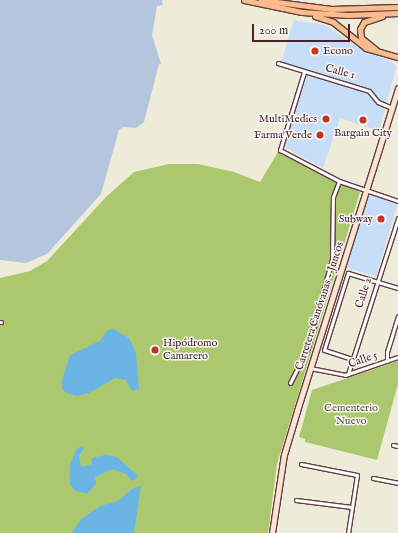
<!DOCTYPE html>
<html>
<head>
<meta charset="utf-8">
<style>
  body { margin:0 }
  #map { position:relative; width:398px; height:533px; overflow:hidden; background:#eeecd9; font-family:"IM FELL English",serif }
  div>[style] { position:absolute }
  .built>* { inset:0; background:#c6def8 }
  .industrial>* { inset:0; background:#b4c6dd }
  .green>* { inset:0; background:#abc86f }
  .water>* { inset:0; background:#6bb5e4 }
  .roads { filter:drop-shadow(1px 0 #633e45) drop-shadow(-1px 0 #633e45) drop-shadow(0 1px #633e45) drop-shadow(0 -1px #633e45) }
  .minor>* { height:3px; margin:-1.5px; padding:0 1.5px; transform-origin:1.5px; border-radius:1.5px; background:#fff }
  .secondary>* { height:4.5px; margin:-2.25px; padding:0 2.25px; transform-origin:2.25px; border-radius:2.25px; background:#fde4d1 }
  .primary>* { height:5px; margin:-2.5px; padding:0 2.5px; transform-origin:2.5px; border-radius:2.5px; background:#fabc8b }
  .dots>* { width:11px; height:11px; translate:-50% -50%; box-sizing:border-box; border:2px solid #f6f6f2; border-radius:50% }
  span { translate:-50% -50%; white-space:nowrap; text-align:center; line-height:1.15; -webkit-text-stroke:3px #f6f6f2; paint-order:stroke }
  .poi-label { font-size:11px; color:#4a1f2b }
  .left { translate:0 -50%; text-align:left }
  .right { translate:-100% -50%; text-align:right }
  .street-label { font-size:11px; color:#4a1f2b }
  .park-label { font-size:11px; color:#67523f }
  .scale { position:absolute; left:252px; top:24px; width:98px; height:18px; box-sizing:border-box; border:2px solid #4a1f2b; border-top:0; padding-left:5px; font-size:12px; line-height:14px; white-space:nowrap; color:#4a1f2b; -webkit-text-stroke:3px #f6f6f2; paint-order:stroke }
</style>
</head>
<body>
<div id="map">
  <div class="built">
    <i style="clip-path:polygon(294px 20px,325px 25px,357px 47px,393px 63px,396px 68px,379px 131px,340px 118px,323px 168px,284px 147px,307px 75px,280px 66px)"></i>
    <i style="clip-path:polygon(368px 194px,398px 203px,376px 277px,345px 267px,366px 196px)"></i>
  </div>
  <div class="industrial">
    <i style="clip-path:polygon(0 0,162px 0,163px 5px,157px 6px,152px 35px,161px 64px,159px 64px,144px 122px,136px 128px,123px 127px,119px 130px,101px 194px,47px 254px,26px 263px,0 260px)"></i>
  </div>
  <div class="green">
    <i style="clip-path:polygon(278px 152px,360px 192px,277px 464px,268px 533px,0 533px,0 278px,30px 271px,47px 261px,106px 197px,134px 172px,169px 164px,198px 164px,234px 172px,260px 182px)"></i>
    <i style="clip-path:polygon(398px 361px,398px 384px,377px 460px,305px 442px,305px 439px,299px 437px,312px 390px)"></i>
  </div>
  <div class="water">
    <i style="clip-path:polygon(113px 329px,129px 338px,136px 353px,139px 389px,132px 391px,126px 380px,115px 378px,89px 393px,77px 396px,66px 393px,62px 388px,62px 380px,70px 355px,100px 341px,108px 330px)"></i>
    <i style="clip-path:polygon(82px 446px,84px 448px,79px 456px,81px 467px,92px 464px,91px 459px,95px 457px,106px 455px,117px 457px,137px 475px,136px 479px,132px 481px,126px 474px,112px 469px,95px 477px,96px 483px,87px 494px,74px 490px,70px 484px,70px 465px,76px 450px)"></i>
    <i style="clip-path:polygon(141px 486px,134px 533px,72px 533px,81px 519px,100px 506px,118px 501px,132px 489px)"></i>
  </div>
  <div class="roads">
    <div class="minor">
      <i style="left:278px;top:63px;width:95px;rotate:17.1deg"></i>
      <i style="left:369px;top:91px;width:14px;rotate:51deg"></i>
      <i style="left:378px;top:102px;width:15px;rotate:23deg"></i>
      <i style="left:304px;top:72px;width:82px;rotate:107.1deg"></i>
      <i style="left:280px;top:150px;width:67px;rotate:27.7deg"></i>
      <i style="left:339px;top:181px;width:62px;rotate:18.7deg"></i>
      <i style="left:0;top:322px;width:1px"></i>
      <i style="left:352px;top:359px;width:29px;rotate:-162deg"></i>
      <i style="left:324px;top:350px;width:81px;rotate:-72.7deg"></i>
      <i style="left:348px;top:273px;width:52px;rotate:16.7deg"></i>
      <i style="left:387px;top:361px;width:9px;rotate:-90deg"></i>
      <i style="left:387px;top:352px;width:37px;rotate:-73deg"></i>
      <i style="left:310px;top:368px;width:36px;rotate:11deg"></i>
      <i style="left:345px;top:375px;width:56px;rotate:-18.8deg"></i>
      <i style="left:348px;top:374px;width:164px;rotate:-72.2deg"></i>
      <i style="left:290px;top:383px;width:37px;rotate:-63deg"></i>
      <i style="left:307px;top:350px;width:94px;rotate:-74.6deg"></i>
      <i style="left:332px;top:259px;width:62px;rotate:-89.1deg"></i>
      <i style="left:333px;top:197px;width:17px;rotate:-69deg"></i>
      <i style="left:393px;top:445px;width:5px;rotate:11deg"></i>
      <i style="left:301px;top:464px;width:57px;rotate:11.1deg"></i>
      <i style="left:357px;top:475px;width:59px;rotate:98.8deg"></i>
      <i style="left:373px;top:478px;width:25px;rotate:11deg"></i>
      <i style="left:296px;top:500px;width:56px;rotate:7.1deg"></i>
    </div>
    <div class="secondary">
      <i style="left:272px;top:533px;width:79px;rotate:-81.3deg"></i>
      <i style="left:284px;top:455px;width:46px;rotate:-73.5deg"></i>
      <i style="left:297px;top:411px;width:338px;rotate:-72.6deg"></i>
    </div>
    <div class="primary">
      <i style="left:244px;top:0;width:59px;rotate:11.7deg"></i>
      <i style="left:302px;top:12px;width:46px;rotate:3.7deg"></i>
      <i style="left:348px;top:15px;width:50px;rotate:-2.3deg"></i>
      <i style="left:261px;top:0;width:71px;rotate:7.3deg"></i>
      <i style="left:331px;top:9px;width:67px;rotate:-1.7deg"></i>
      <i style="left:315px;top:16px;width:19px;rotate:18deg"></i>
      <i style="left:333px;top:22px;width:42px;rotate:38.2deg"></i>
      <i style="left:366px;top:48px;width:33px;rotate:16deg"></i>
      <i style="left:376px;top:50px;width:19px;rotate:-141deg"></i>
      <i style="left:361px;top:38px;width:9px;rotate:-96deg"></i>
      <i style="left:360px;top:29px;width:8px;rotate:-60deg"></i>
      <i style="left:364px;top:22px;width:19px;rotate:-18deg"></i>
    </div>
  </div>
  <div class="dots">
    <i style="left:315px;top:51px;background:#c8321e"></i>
    <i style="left:326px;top:119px;background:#c8321e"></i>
    <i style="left:363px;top:120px;background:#c8321e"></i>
    <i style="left:320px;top:135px;background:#c8321e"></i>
    <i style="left:381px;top:219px;background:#c8321e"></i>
    <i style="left:155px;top:350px;background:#c8321e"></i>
  </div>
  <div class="poi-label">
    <span class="left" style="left:323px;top:51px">Econo</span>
    <span class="right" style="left:317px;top:119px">MultiMedics</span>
    <span style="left:363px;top:133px">Bargain City</span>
    <span class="right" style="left:312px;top:135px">Farma Verde</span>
    <span class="right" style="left:373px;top:219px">Subway</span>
    <span class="left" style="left:163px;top:350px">Hipódromo<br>Camarero</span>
  </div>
  <div class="street-label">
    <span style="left:340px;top:72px;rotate:15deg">Calle 1</span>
    <span style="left:364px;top:293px;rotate:-72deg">Calle 2</span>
    <span style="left:320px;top:306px;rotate:-72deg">Carretera Canóvanas - Juncos</span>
    <span style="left:363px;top:360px;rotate:-19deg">Calle 5</span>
  </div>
  <div class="park-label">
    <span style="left:351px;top:415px">Cementerio<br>Nuevo</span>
  </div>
  <div class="scale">200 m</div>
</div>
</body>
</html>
